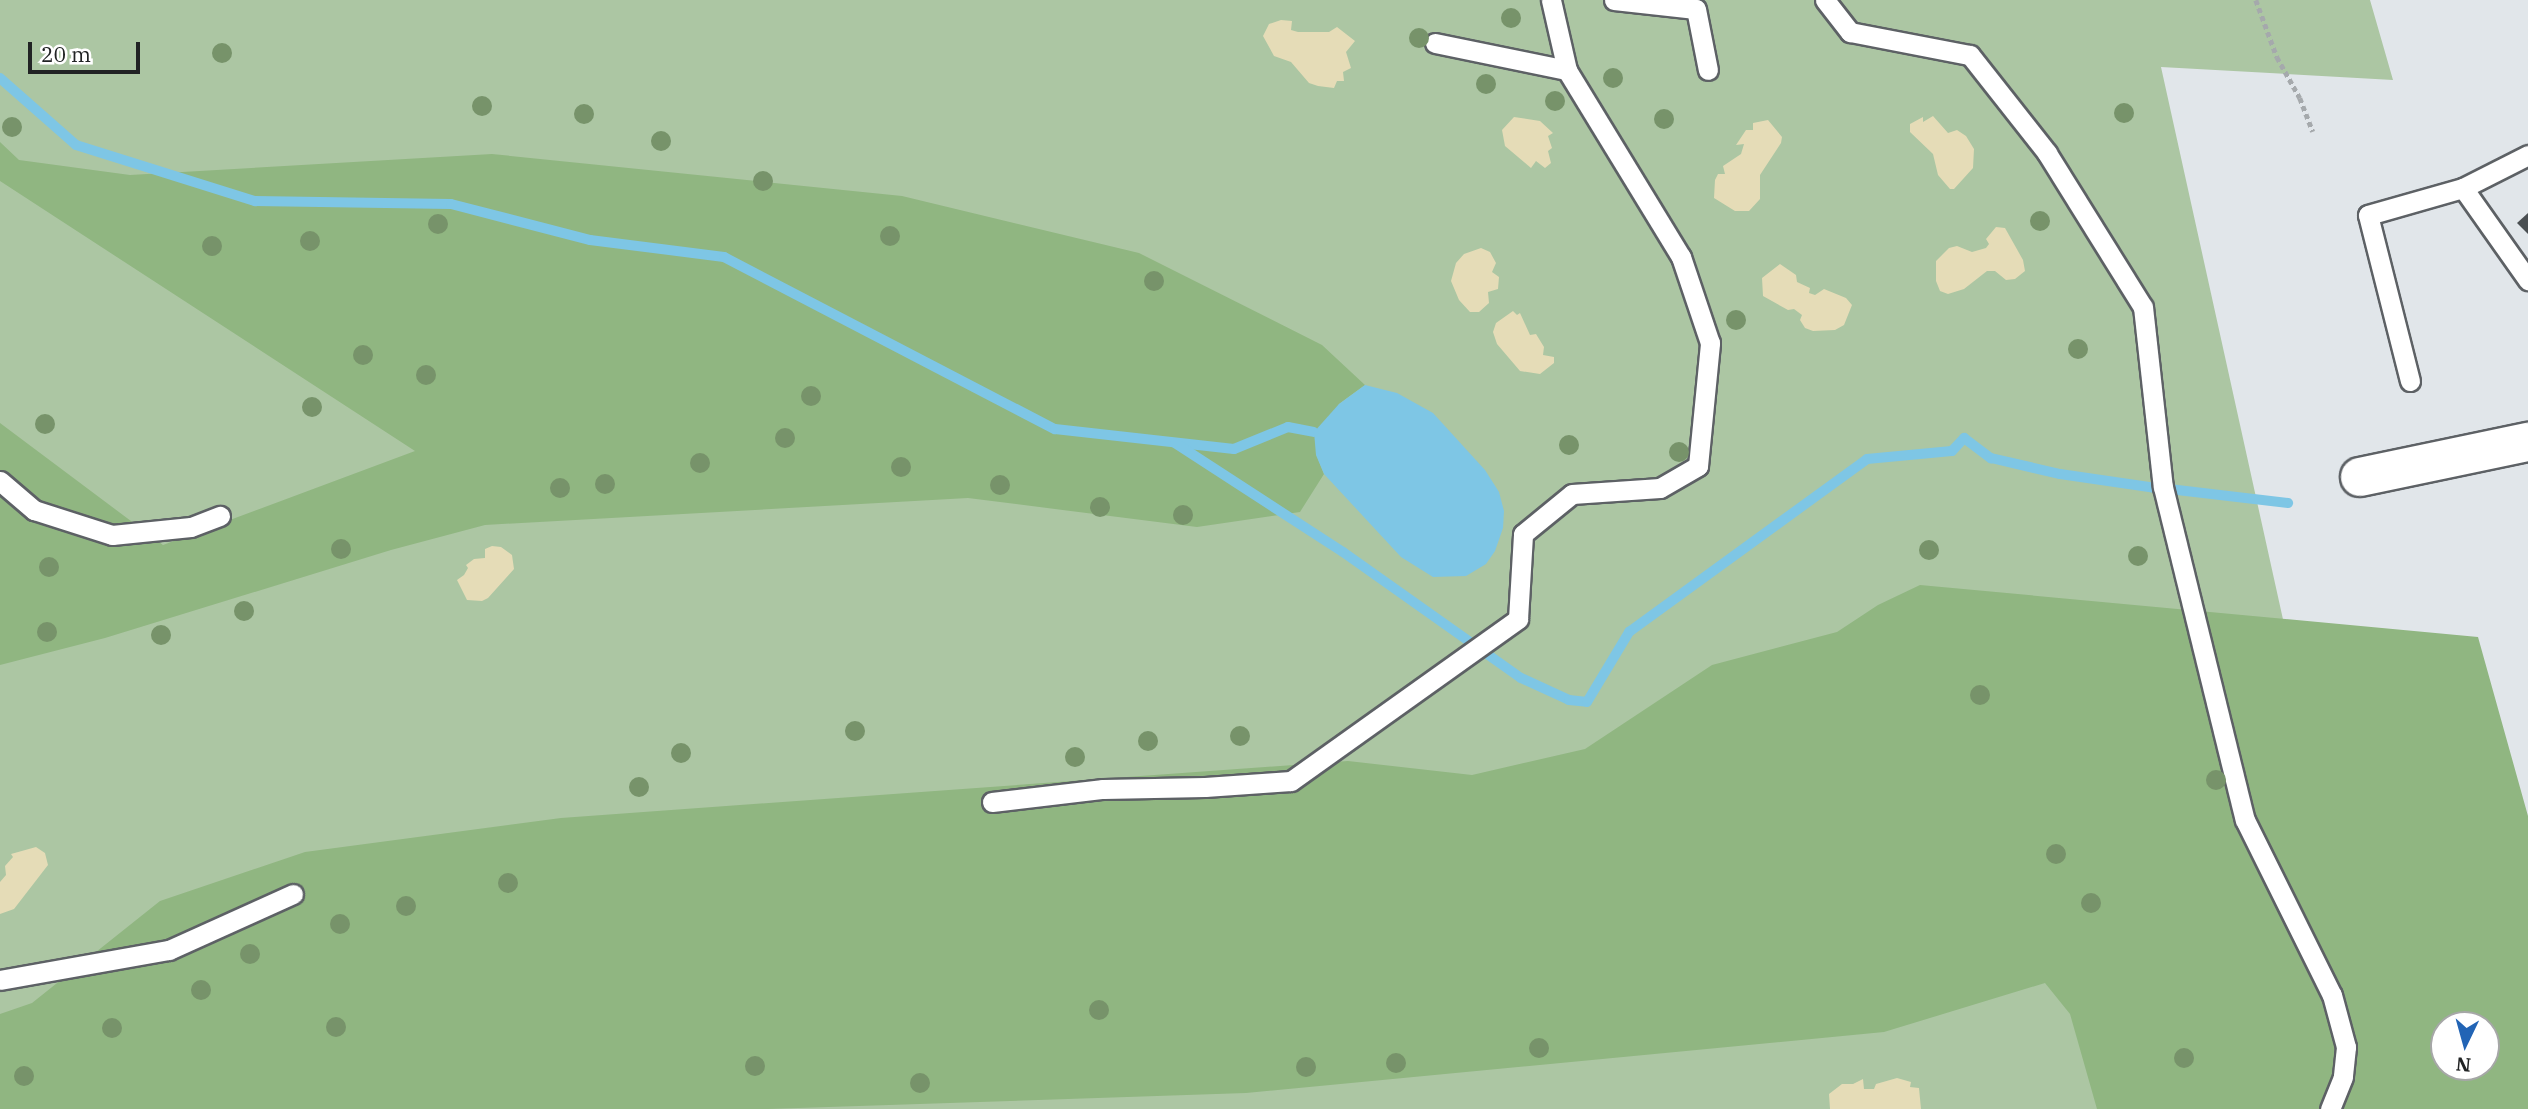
<!DOCTYPE html>
<html>
<head>
<meta charset="utf-8">
<style>
  body { margin:0 }
  #map { position:relative; width:2528px; height:1109px; overflow:hidden; background:#e1e6ea; font-family:"IBM Plex Serif",serif }
  div>[style] { position:absolute }
  .green>* { inset:0; background:#acc6a3 }
  .forest>* { inset:0; background:#90b681 }
  .sand>* { inset:0; background:#e5dcb7 }
  .water>* { inset:0; background:#7ec6e5 }
  .stream>* { height:10px; margin:-5px; padding:0 5px; transform-origin:5px; border-radius:5px; background:#7ec6e5 }
  .building>* { inset:0; background:#4a4f52 }
  .path>* { height:4.5px; margin-top:-2.25px; transform-origin:0; background:repeating-linear-gradient(90deg,#a5a9ac 0 5px,transparent 0 8.5px) }
  .roads { filter:drop-shadow(2px 0 #5d6165) drop-shadow(-2px 0 #5d6165) drop-shadow(0 2px #5d6165) drop-shadow(0 -2px #5d6165) }
  .service>* { height:19px; margin:-9.5px; padding:0 9.5px; transform-origin:9.5px; border-radius:9.5px; background:#fff }
  .minor>* { height:38px; margin:-19px; padding:0 19px; transform-origin:19px; border-radius:19px; background:#fff }
  .trees>* { width:20px; height:20px; margin:-10px; border-radius:50%; background:#77936a }
  span { translate:-50% -50%; white-space:nowrap; text-align:center; line-height:1.15; -webkit-text-stroke:7px #fff; paint-order:stroke }
  .north { position:absolute; left:2430px; top:1011px; width:70px; height:70px; box-sizing:border-box; background:#fff; border:2px solid #a6a7a7; border-radius:50%; rotate:185deg; font-size:19px; font-weight:700; line-height:28px; text-align:center; color:#212324 }
  .north::after { content:''; display:block; margin:auto; width:24px; height:32px; background:#2264b5; clip-path:polygon(50% 0,100% 100%,50% 72%,0 100%) }
  .scale { position:absolute; left:28px; top:42px; width:112px; height:32px; box-sizing:border-box; border:4px solid #212324; border-top:0; padding-left:9px; font-size:21px; line-height:24px; white-space:nowrap; color:#212324; -webkit-text-stroke:5px #fff; paint-order:stroke }
</style>
</head>
<body>
<div id="map">
  <div class="green">
    <i style="clip-path:polygon(0 0,2370px 0,2393px 80px,2161px 67px,2390px 1104px,2382px 1109px,0 1109px)"></i>
  </div>
  <div class="forest">
    <i style="clip-path:polygon(0 142px,19px 160px,130px 175px,492px 154px,902px 196px,1139px 253px,1322px 345px,1365px 385px,1339px 404px,1316px 454px,1324px 474px,1300px 512px,1197px 527px,968px 498px,485px 525px,391px 550px,105px 638px,0 665px,0 423px,163px 545px,415px 451px,0 181px)"></i>
    <i style="clip-path:polygon(evenodd,1920px 585px,2478px 637px,2528px 816px,2528px 1109px,2097px 1109px,2070px 1014px,2045px 983px,1884px 1032px,1246px 1093px,768px 1109px,0 1109px,0 1014px,32px 1003px,160px 901px,305px 852px,561px 818px,1348px 761px,1472px 775px,1585px 749px,1712px 665px,1837px 632px,1878px 605px,1920px 585px,2444px 1025px,2486px 1025px,2486px 1067px,2444px 1067px,2444px 1025px)"></i>
  </div>
  <div class="sand">
    <i style="clip-path:polygon(1281px 20px,1292px 21px,1291px 30px,1298px 32px,1329px 32px,1337px 27px,1355px 41px,1346px 52px,1351px 68px,1343px 72px,1344px 81px,1337px 81px,1334px 88px,1318px 86px,1309px 83px,1291px 62px,1274px 56px,1263px 36px,1269px 24px)"></i>
    <i style="clip-path:polygon(1933px 116px,1948px 133px,1957px 130px,1966px 136px,1974px 149px,1973px 168px,1954px 189px,1950px 189px,1938px 175px,1933px 154px,1910px 132px,1910px 124px,1923px 117px,1923px 122px)"></i>
    <i style="clip-path:polygon(1514px 117px,1540px 121px,1553px 133px,1548px 136px,1552px 148px,1548px 151px,1551px 163px,1545px 168px,1536px 161px,1531px 168px,1505px 146px,1502px 130px)"></i>
    <i style="clip-path:polygon(1768px 120px,1782px 137px,1781px 143px,1760px 175px,1760px 199px,1749px 211px,1735px 211px,1714px 198px,1715px 180px,1718px 174px,1725px 174px,1723px 166px,1741px 154px,1744px 144px,1736px 145px,1746px 130px,1753px 130px,1753px 123px)"></i>
    <i style="clip-path:polygon(1996px 227px,2005px 228px,2023px 260px,2025px 271px,2015px 279px,2006px 280px,1995px 271px,1987px 271px,1964px 289px,1948px 294px,1940px 291px,1936px 281px,1936px 261px,1949px 248px,1957px 246px,1972px 252px,1986px 248px,1989px 244px,1986px 239px)"></i>
    <i style="clip-path:polygon(1481px 248px,1490px 252px,1496px 263px,1492px 272px,1499px 277px,1498px 289px,1488px 292px,1489px 303px,1479px 312px,1470px 312px,1459px 300px,1451px 281px,1456px 263px,1464px 254px)"></i>
    <i style="clip-path:polygon(1780px 264px,1796px 275px,1797px 282px,1810px 288px,1809px 293px,1815px 295px,1824px 289px,1846px 298px,1852px 305px,1844px 325px,1835px 330px,1813px 331px,1805px 328px,1800px 320px,1802px 315px,1794px 309px,1788px 310px,1763px 296px,1762px 278px)"></i>
    <i style="clip-path:polygon(1513px 311px,1517px 315px,1520px 313px,1530px 335px,1536px 334px,1544px 347px,1543px 355px,1554px 357px,1554px 363px,1540px 374px,1520px 371px,1497px 344px,1493px 332px,1496px 323px)"></i>
    <i style="clip-path:polygon(492px 546px,501px 547px,512px 555px,514px 569px,488px 598px,482px 601px,467px 600px,457px 580px,464px 575px,468px 568px,466px 565px,474px 559px,485px 558px,485px 549px)"></i>
    <i style="clip-path:polygon(36px 847px,45px 853px,48px 865px,14px 909px,0 914px,0 882px,6px 875px,5px 866px,13px 857px,11px 854px)"></i>
    <i style="clip-path:polygon(1897px 1078px,1911px 1082px,1910px 1087px,1919px 1088px,1921px 1109px,1830px 1109px,1829px 1094px,1842px 1084px,1853px 1084px,1863px 1079px,1864px 1089px,1874px 1089px,1876px 1084px)"></i>
  </div>
  <div class="water">
    <i style="clip-path:polygon(1365px 385px,1397px 393px,1433px 413px,1485px 470px,1499px 492px,1504px 511px,1503px 528px,1495px 551px,1486px 564px,1466px 576px,1433px 577px,1401px 557px,1324px 474px,1316px 455px,1314px 432px,1339px 404px)"></i>
  </div>
  <div class="stream">
    <i style="left:0;top:78px;width:101px;rotate:41.4deg"></i>
    <i style="left:76px;top:145px;width:188px;rotate:17.4deg"></i>
    <i style="left:255px;top:201px;width:196px;rotate:0.9deg"></i>
    <i style="left:451px;top:204px;width:144px;rotate:14.5deg"></i>
    <i style="left:590px;top:240px;width:135px;rotate:7.2deg"></i>
    <i style="left:724px;top:257px;width:373px;rotate:27.5deg"></i>
    <i style="left:1055px;top:429px;width:180px;rotate:6.4deg"></i>
    <i style="left:1234px;top:449px;width:58px;rotate:-22.2deg"></i>
    <i style="left:1288px;top:427px;width:26px;rotate:11deg"></i>
    <i style="left:1175px;top:443px;width:200px;rotate:33deg"></i>
    <i style="left:1343px;top:552px;width:218px;rotate:35.3deg"></i>
    <i style="left:1521px;top:678px;width:53px;rotate:24.6deg"></i>
    <i style="left:1569px;top:700px;width:18px;rotate:6deg"></i>
    <i style="left:1587px;top:702px;width:82px;rotate:-59deg"></i>
    <i style="left:1629px;top:632px;width:294px;rotate:-36deg"></i>
    <i style="left:1867px;top:459px;width:85px;rotate:-5.4deg"></i>
    <i style="left:1952px;top:451px;width:18px;rotate:-47deg"></i>
    <i style="left:1964px;top:438px;width:34px;rotate:37deg"></i>
    <i style="left:1991px;top:458px;width:71px;rotate:13.1deg"></i>
    <i style="left:2060px;top:474px;width:97px;rotate:8.3deg"></i>
    <i style="left:2169px;top:489px;width:120px;rotate:6.7deg"></i>
  </div>
  <div class="building">
    <i style="clip-path:polygon(2528px 213px,2528px 234px,2517px 223px)"></i>
  </div>
  <div class="path">
    <i style="left:2256px;top:0;width:61px;rotate:69.8deg"></i>
    <i style="left:2277px;top:57px;width:47px;rotate:60.7deg"></i>
    <i style="left:2300px;top:98px;width:36px;rotate:69deg"></i>
  </div>
  <div class="roads">
    <div class="service">
      <i style="left:1614px;top:0;width:82px;rotate:6.3deg"></i>
      <i style="left:1696px;top:9px;width:62px;rotate:78.9deg"></i>
      <i style="left:1825px;top:0;width:41px;rotate:52deg"></i>
      <i style="left:1850px;top:32px;width:122px;rotate:10.9deg"></i>
      <i style="left:1970px;top:55px;width:125px;rotate:51.8deg"></i>
      <i style="left:2047px;top:153px;width:181px;rotate:58.1deg"></i>
      <i style="left:2143px;top:307px;width:181px;rotate:83.7deg"></i>
      <i style="left:2163px;top:487px;width:343px;rotate:76.2deg"></i>
      <i style="left:2245px;top:820px;width:195px;rotate:63.6deg"></i>
      <i style="left:2332px;top:995px;width:54px;rotate:74.9deg"></i>
      <i style="left:2346px;top:1047px;width:30px;rotate:96deg"></i>
      <i style="left:2343px;top:1077px;width:35px;rotate:112deg"></i>
      <i style="left:1435px;top:43px;width:135px;rotate:11.6deg"></i>
      <i style="left:2463px;top:188px;width:73px;rotate:-26.9deg"></i>
      <i style="left:2410px;top:381px;width:171px;rotate:-104.2deg"></i>
      <i style="left:2368px;top:215px;width:99px;rotate:-15.9deg"></i>
      <i style="left:2463px;top:188px;width:113px;rotate:54.8deg"></i>
      <i style="left:0;top:481px;width:45px;rotate:40.5deg"></i>
      <i style="left:34px;top:510px;width:82px;rotate:17.8deg"></i>
      <i style="left:112px;top:535px;width:79px;rotate:-5.8deg"></i>
      <i style="left:191px;top:527px;width:31px;rotate:-21deg"></i>
      <i style="left:992px;top:802px;width:112px;rotate:-6.7deg"></i>
      <i style="left:1103px;top:789px;width:102px;rotate:-1.1deg"></i>
      <i style="left:1205px;top:787px;width:86px;rotate:-4deg"></i>
      <i style="left:1291px;top:781px;width:279px;rotate:-35.5deg"></i>
      <i style="left:1518px;top:619px;width:85px;rotate:-86.6deg"></i>
      <i style="left:1523px;top:534px;width:63px;rotate:-39.2deg"></i>
      <i style="left:1572px;top:494px;width:88px;rotate:-3.9deg"></i>
      <i style="left:1660px;top:488px;width:44px;rotate:-30.1deg"></i>
      <i style="left:1698px;top:466px;width:124px;rotate:-84.4deg"></i>
      <i style="left:1710px;top:343px;width:91px;rotate:-108.6deg"></i>
      <i style="left:1681px;top:257px;width:219px;rotate:-121.4deg"></i>
      <i style="left:1567px;top:70px;width:72px;rotate:-102.9deg"></i>
      <i style="left:0;top:980px;width:172px;rotate:-10.1deg"></i>
      <i style="left:169px;top:950px;width:136px;rotate:-24.3deg"></i>
    </div>
    <div class="minor">
      <i style="left:2360px;top:477px;width:172px;rotate:-11.8deg"></i>
    </div>
  </div>
  <div class="trees">
    <i style="left:1511px;top:18px"></i>
    <i style="left:1419px;top:38px"></i>
    <i style="left:222px;top:53px"></i>
    <i style="left:1613px;top:78px"></i>
    <i style="left:1486px;top:84px"></i>
    <i style="left:1555px;top:101px"></i>
    <i style="left:482px;top:106px"></i>
    <i style="left:2124px;top:113px"></i>
    <i style="left:584px;top:114px"></i>
    <i style="left:1664px;top:119px"></i>
    <i style="left:12px;top:127px"></i>
    <i style="left:661px;top:141px"></i>
    <i style="left:763px;top:181px"></i>
    <i style="left:2040px;top:221px"></i>
    <i style="left:438px;top:224px"></i>
    <i style="left:890px;top:236px"></i>
    <i style="left:310px;top:241px"></i>
    <i style="left:212px;top:246px"></i>
    <i style="left:1154px;top:281px"></i>
    <i style="left:1736px;top:320px"></i>
    <i style="left:2078px;top:349px"></i>
    <i style="left:363px;top:355px"></i>
    <i style="left:426px;top:375px"></i>
    <i style="left:811px;top:396px"></i>
    <i style="left:312px;top:407px"></i>
    <i style="left:45px;top:424px"></i>
    <i style="left:785px;top:438px"></i>
    <i style="left:1569px;top:445px"></i>
    <i style="left:1679px;top:452px"></i>
    <i style="left:700px;top:463px"></i>
    <i style="left:901px;top:467px"></i>
    <i style="left:605px;top:484px"></i>
    <i style="left:1000px;top:485px"></i>
    <i style="left:560px;top:488px"></i>
    <i style="left:1100px;top:507px"></i>
    <i style="left:1183px;top:515px"></i>
    <i style="left:341px;top:549px"></i>
    <i style="left:1929px;top:550px"></i>
    <i style="left:2138px;top:556px"></i>
    <i style="left:49px;top:567px"></i>
    <i style="left:244px;top:611px"></i>
    <i style="left:47px;top:632px"></i>
    <i style="left:161px;top:635px"></i>
    <i style="left:1980px;top:695px"></i>
    <i style="left:855px;top:731px"></i>
    <i style="left:1240px;top:736px"></i>
    <i style="left:1148px;top:741px"></i>
    <i style="left:681px;top:753px"></i>
    <i style="left:1075px;top:757px"></i>
    <i style="left:2216px;top:780px"></i>
    <i style="left:639px;top:787px"></i>
    <i style="left:2056px;top:854px"></i>
    <i style="left:508px;top:883px"></i>
    <i style="left:2091px;top:903px"></i>
    <i style="left:406px;top:906px"></i>
    <i style="left:340px;top:924px"></i>
    <i style="left:250px;top:954px"></i>
    <i style="left:201px;top:990px"></i>
    <i style="left:1099px;top:1010px"></i>
    <i style="left:336px;top:1027px"></i>
    <i style="left:112px;top:1028px"></i>
    <i style="left:1539px;top:1048px"></i>
    <i style="left:2184px;top:1058px"></i>
    <i style="left:1396px;top:1063px"></i>
    <i style="left:755px;top:1066px"></i>
    <i style="left:1306px;top:1067px"></i>
    <i style="left:24px;top:1076px"></i>
    <i style="left:920px;top:1083px"></i>
  </div>
  <div class="north">N</div>
  <div class="scale">20 m</div>
</div>
</body>
</html>
